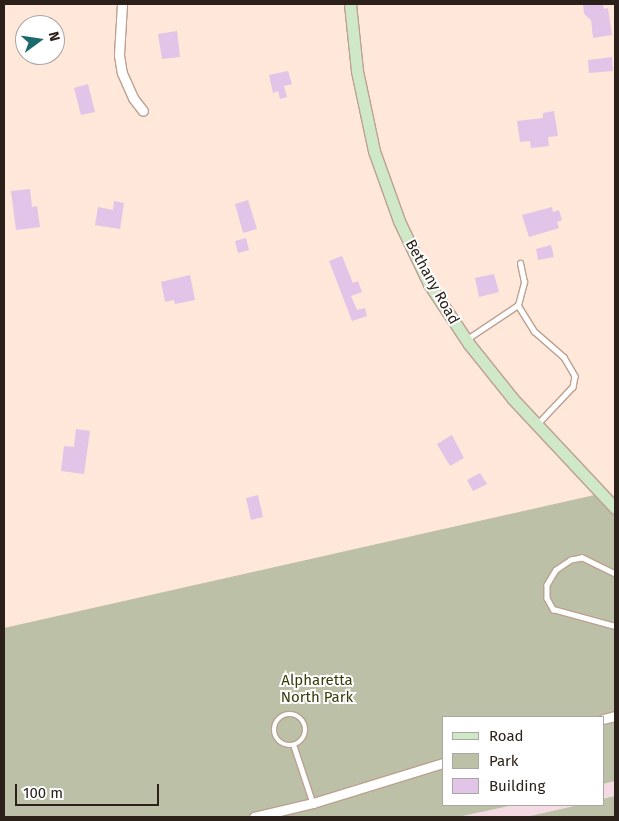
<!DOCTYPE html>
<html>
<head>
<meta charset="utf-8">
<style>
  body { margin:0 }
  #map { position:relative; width:619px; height:821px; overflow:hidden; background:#ffe7d9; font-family:"Fira Sans",sans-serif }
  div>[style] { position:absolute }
  .education>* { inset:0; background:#f4dbe3 }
  .green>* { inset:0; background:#bcc0a7 }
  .building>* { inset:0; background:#e2c4e8 }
  .roads { filter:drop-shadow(1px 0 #bca090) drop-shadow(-1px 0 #bca090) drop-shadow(0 1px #bca090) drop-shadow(0 -1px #bca090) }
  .lane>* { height:4.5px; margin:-2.25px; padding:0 2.25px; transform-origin:2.25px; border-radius:2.25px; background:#fff }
  .lane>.ring { margin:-2.25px; padding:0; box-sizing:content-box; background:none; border:4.5px solid #fff; border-radius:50% }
  .street>* { height:9px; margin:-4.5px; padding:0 4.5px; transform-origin:4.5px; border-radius:4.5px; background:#fff }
  .secondary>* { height:11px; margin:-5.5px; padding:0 5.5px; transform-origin:5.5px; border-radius:5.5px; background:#cee8c8 }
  span { translate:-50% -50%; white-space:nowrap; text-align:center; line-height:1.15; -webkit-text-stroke:4px #fff; paint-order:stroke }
  .street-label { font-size:15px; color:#2b211a }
  .park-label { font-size:15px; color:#383c08 }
  .frame { position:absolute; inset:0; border:5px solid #2b211a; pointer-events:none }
  .legend { position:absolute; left:442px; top:716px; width:162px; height:90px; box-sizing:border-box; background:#fff; border:1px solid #aaa6a3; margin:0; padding:6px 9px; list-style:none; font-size:15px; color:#2b211a }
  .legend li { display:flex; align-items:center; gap:10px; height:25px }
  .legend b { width:25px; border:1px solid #aaa6a3 }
  .north { position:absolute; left:15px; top:15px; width:50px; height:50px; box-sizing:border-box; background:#fff; border:1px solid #aaa6a3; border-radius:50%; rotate:76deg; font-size:14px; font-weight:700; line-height:20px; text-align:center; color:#2b211a }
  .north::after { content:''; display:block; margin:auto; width:18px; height:22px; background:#1d6a6e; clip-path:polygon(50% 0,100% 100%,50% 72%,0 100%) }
  .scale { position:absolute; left:15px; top:784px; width:144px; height:22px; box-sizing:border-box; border:2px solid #2b211a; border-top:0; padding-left:6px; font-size:15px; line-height:18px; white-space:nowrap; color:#2b211a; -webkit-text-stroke:4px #fff; paint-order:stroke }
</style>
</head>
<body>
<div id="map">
  <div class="education">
    <i style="clip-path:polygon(615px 781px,615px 817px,458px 817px,513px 805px,603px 805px,603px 784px)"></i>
  </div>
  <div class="green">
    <i style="clip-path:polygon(599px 494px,615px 507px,615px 781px,603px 784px,603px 717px,443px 717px,443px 805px,513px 805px,458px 817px,4px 817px,4px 628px)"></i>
    <i style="clip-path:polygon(615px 796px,615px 817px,526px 817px,579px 805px,603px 805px,603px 799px)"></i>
  </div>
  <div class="building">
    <i style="clip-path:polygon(583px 4px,603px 4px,604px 9px,608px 8px,612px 35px,593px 38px,591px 20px,584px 14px)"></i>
    <i style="clip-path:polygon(177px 31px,180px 57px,162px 59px,158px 34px)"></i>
    <i style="clip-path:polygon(612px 57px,613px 71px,589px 73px,588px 60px)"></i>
    <i style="clip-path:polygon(288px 71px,292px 84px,284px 86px,287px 97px,280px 99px,278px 91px,273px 93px,269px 75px)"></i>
    <i style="clip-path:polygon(88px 84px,95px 112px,81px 115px,74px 88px)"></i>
    <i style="clip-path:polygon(554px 111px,558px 136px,548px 137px,549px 146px,531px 148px,530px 141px,520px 142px,517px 121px,543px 118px,543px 113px)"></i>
    <i style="clip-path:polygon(30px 189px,32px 207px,37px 206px,40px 227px,16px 230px,11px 191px)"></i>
    <i style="clip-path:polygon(248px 200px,257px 229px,243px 233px,235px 204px)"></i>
    <i style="clip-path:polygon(114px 201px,124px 203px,120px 229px,95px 225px,98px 207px,113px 210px)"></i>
    <i style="clip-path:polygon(552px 207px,553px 212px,559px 210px,562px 220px,557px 222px,559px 228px,529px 237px,522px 215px)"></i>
    <i style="clip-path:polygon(246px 238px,249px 250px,238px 253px,235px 241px)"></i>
    <i style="clip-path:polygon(551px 245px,554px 257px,538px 260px,536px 249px)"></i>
    <i style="clip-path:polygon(342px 256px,353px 283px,358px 281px,362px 292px,351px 296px,357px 310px,365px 308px,367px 316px,352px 321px,329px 261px)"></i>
    <i style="clip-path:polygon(494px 274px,499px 292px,479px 297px,475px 278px)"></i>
    <i style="clip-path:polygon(190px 275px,195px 300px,175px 304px,174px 300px,165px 302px,161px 282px)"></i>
    <i style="clip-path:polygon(76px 429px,90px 431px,84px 474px,61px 471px,64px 446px,74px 447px)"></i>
    <i style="clip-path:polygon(452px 435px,464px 458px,450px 466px,437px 444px)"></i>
    <i style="clip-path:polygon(480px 473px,487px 484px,473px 491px,467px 480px)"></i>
    <i style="clip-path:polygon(258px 495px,263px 517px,251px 520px,246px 498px)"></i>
  </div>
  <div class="roads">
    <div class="lane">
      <i style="left:518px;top:305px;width:31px;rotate:58deg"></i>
      <i style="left:534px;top:331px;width:40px;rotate:41deg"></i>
      <i style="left:564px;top:357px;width:22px;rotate:60deg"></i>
      <i style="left:575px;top:376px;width:11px;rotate:100deg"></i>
      <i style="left:573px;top:387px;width:51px;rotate:133.4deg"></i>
      <i style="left:467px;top:339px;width:61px;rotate:-33.7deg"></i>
      <i style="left:518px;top:305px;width:24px;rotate:-75deg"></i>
      <i style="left:524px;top:282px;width:19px;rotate:-102deg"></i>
      <i style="left:615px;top:574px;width:37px;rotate:-154deg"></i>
      <i style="left:582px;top:558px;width:11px;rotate:170deg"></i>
      <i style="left:571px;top:560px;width:18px;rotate:146deg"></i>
      <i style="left:556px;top:570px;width:17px;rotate:121deg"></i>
      <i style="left:547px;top:585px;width:13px;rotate:90deg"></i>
      <i style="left:547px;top:598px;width:13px;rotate:61deg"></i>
      <i style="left:553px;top:609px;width:64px;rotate:15.3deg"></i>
      <i class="ring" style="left:274px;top:714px;width:27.5px;height:27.5px"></i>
      <i style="left:294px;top:746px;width:60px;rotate:71.6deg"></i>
    </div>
    <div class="street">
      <i style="left:122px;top:4px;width:51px;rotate:93.4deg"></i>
      <i style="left:119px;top:55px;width:18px;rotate:81deg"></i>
      <i style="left:122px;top:73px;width:27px;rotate:66deg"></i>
      <i style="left:133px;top:98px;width:16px;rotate:52deg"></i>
      <i style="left:603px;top:719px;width:12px;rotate:-14deg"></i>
      <i style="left:254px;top:817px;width:61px;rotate:-13.3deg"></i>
      <i style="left:313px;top:803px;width:136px;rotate:-17.1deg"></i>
    </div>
    <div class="secondary">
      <i style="left:350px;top:4px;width:67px;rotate:84deg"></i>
      <i style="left:357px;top:71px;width:82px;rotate:78deg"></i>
      <i style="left:374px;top:151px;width:74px;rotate:70.3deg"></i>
      <i style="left:399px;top:221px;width:70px;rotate:64.5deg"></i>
      <i style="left:429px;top:284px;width:72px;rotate:56.3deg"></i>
      <i style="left:469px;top:344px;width:70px;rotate:51.3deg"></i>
      <i style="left:513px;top:399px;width:149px;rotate:46.9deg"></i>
    </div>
  </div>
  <div class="street-label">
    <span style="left:432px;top:282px;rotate:61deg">Bethany Road</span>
  </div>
  <div class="park-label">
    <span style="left:317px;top:689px">Alpharetta<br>North Park</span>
  </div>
  <div class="frame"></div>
  <ul class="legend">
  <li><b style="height:6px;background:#cee8c8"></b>Road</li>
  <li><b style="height:14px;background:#bcc0a7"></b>Park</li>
  <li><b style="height:14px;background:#e2c4e8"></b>Building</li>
  </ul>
  <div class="north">N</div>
  <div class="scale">100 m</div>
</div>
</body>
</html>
